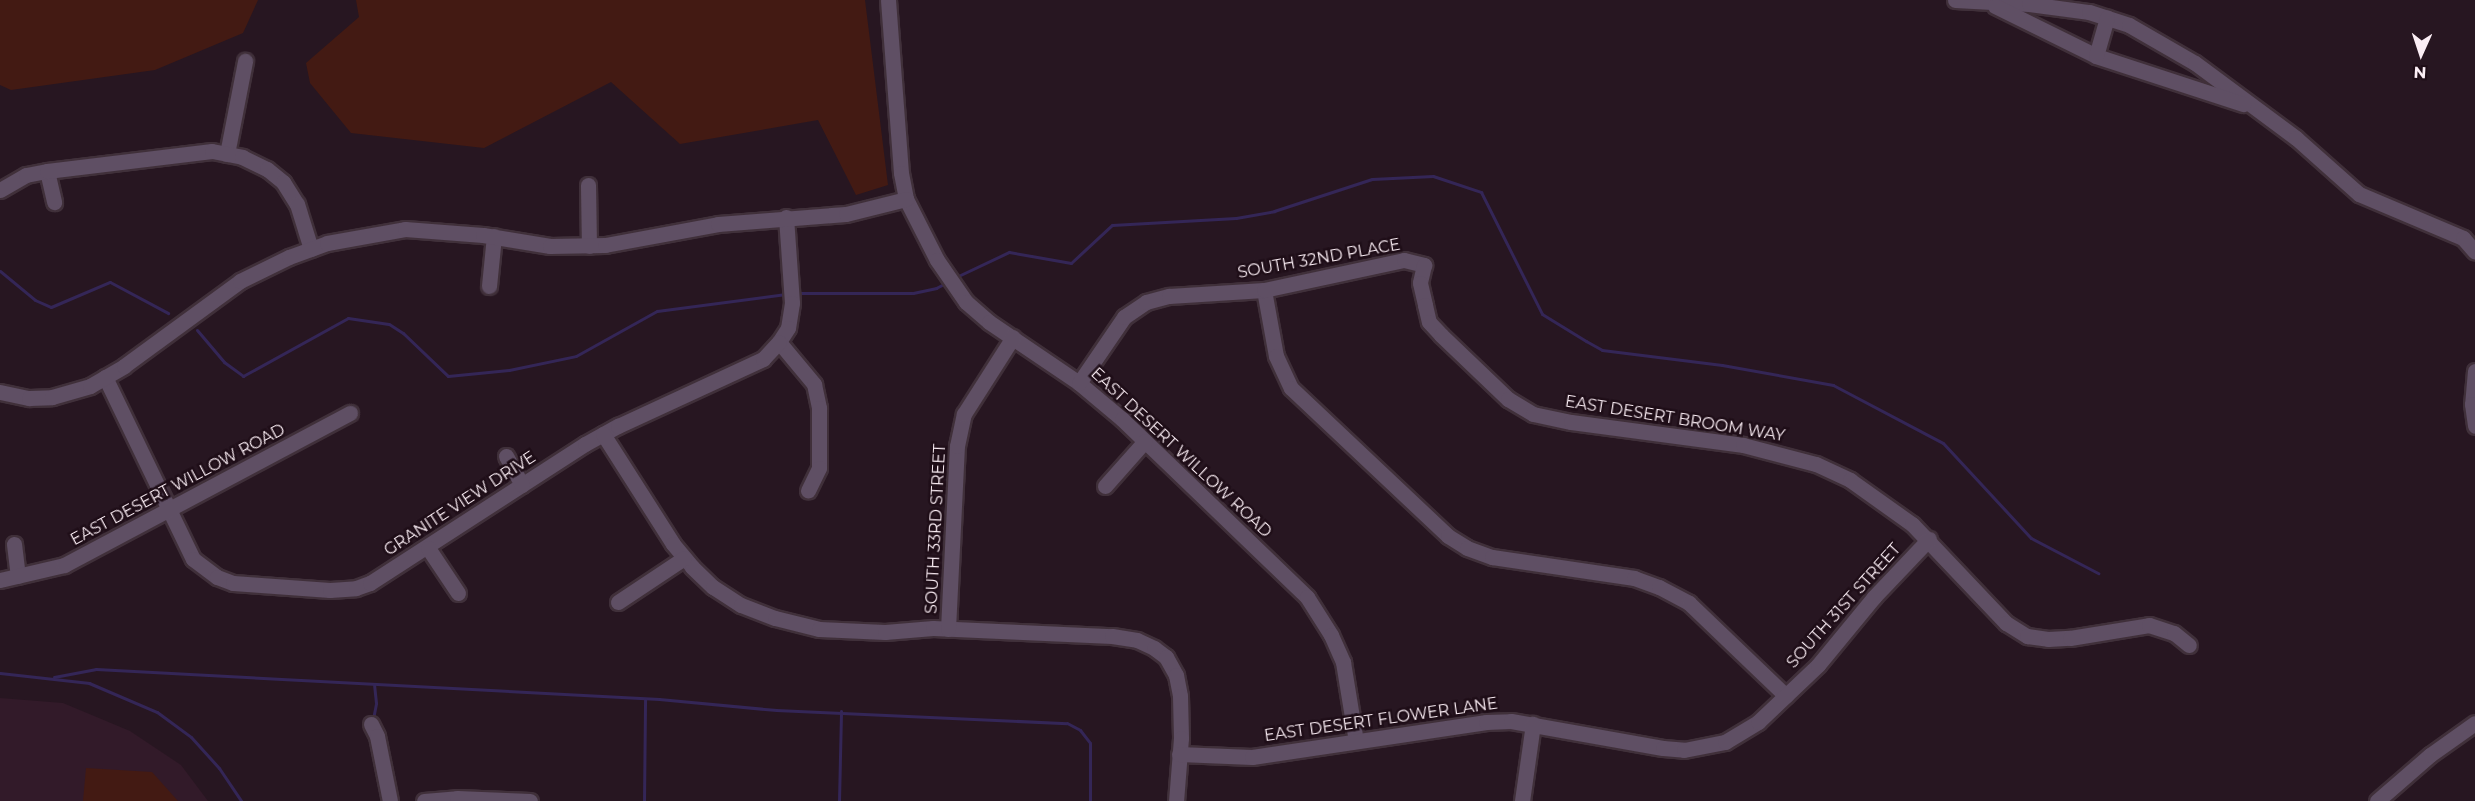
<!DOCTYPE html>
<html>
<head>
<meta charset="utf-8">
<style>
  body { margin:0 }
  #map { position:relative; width:2475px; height:801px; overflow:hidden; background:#271621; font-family:Montserrat,sans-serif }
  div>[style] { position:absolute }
  .built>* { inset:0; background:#321a29 }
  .green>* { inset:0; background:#431a13 }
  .stream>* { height:3px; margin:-1.5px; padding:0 1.5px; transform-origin:1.5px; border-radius:1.5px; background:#342657 }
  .roads { filter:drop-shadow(2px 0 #40303a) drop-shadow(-2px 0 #40303a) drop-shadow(0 2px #40303a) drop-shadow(0 -2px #40303a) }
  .minor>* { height:15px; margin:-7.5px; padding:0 7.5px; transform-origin:7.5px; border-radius:7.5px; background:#5f4f64 }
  span { translate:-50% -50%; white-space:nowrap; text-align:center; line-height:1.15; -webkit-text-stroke:5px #1e0d17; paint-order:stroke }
  .street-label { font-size:16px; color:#fbeef5 }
  .north { position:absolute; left:2391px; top:24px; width:60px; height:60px; -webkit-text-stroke:4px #1e0d17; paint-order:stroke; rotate:183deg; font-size:16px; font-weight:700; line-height:24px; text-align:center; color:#fbeef5 }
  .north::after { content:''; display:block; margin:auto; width:21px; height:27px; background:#fbeef5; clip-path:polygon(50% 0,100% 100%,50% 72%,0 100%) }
</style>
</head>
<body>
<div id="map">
  <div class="built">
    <i style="clip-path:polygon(0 698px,63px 703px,130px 731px,181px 765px,208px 801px,0 801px)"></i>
  </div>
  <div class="green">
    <i style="clip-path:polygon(0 0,258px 0,243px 33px,155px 70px,11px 90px,0 85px)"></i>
    <i style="clip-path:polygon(356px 0,865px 0,888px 185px,856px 195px,818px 120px,680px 144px,611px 82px,484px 148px,351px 133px,310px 83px,306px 63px,359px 17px)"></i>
    <i style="clip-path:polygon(86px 768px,152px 772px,178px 801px,83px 801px)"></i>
  </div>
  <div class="stream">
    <i style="left:0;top:271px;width:45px;rotate:39.6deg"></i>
    <i style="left:35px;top:300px;width:17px;rotate:24deg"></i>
    <i style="left:51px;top:307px;width:64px;rotate:-23deg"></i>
    <i style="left:110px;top:282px;width:66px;rotate:28.1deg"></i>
    <i style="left:954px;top:278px;width:61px;rotate:-25.3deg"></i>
    <i style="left:1009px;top:252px;width:63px;rotate:10.1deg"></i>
    <i style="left:1071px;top:263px;width:56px;rotate:-42.8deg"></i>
    <i style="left:1112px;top:225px;width:124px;rotate:-3.2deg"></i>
    <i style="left:1236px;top:218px;width:39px;rotate:-10deg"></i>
    <i style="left:1274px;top:211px;width:103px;rotate:-18.1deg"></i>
    <i style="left:1372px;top:179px;width:61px;rotate:-2.8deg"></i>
    <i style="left:1433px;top:176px;width:51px;rotate:18.4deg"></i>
    <i style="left:1481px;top:192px;width:136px;rotate:63.4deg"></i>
    <i style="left:1542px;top:314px;width:52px;rotate:31.5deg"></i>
    <i style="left:1586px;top:341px;width:18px;rotate:29deg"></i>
    <i style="left:1602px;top:350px;width:121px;rotate:7.1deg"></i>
    <i style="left:1722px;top:365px;width:113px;rotate:10.2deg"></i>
    <i style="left:1833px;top:385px;width:124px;rotate:27.8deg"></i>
    <i style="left:1943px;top:443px;width:129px;rotate:47.2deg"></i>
    <i style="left:2031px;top:538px;width:76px;rotate:27.6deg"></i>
    <i style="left:795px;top:293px;width:118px"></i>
    <i style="left:913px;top:293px;width:24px;rotate:-12deg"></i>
    <i style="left:936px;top:288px;width:11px;rotate:-27deg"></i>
    <i style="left:197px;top:330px;width:42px;rotate:49.8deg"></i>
    <i style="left:224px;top:362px;width:24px;rotate:36deg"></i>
    <i style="left:243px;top:376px;width:120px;rotate:-28.9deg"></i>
    <i style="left:348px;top:318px;width:41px;rotate:8.3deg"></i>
    <i style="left:389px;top:324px;width:17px;rotate:33deg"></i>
    <i style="left:403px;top:333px;width:62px;rotate:43.7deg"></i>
    <i style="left:448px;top:376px;width:61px;rotate:-5.6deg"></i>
    <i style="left:509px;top:370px;width:68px;rotate:-11.8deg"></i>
    <i style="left:576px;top:356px;width:93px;rotate:-29.1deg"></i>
    <i style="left:657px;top:311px;width:130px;rotate:-7.5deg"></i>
    <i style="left:0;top:673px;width:90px;rotate:6.4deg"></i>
    <i style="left:89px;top:683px;width:74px;rotate:23.1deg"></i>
    <i style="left:157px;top:712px;width:42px;rotate:36.3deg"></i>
    <i style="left:191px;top:737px;width:42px;rotate:47.9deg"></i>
    <i style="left:219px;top:768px;width:40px;rotate:56deg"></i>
    <i style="left:54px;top:677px;width:43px;rotate:-10.8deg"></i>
    <i style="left:96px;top:669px;width:564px;rotate:3.05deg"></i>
    <i style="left:659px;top:699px;width:118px;rotate:5.4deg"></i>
    <i style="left:776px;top:710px;width:291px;rotate:2.6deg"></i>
    <i style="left:1067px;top:723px;width:15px;rotate:28deg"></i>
    <i style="left:1080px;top:730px;width:16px;rotate:52deg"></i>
    <i style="left:1090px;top:743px;width:58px;rotate:90deg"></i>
    <i style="left:373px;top:719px;width:16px;rotate:-79deg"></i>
    <i style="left:376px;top:703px;width:18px;rotate:-96deg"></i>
    <i style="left:644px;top:801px;width:102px;rotate:-89.4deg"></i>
    <i style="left:839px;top:801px;width:90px;rotate:-88.7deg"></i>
  </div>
  <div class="roads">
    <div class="minor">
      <i style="left:888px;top:0;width:173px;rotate:85.7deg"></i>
      <i style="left:901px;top:173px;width:26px;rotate:79deg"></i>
      <i style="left:906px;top:199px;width:68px;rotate:63.1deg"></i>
      <i style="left:937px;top:260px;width:51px;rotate:55.4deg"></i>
      <i style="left:966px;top:302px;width:30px;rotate:41deg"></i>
      <i style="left:989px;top:322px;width:109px;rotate:34.1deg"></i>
      <i style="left:1079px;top:383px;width:56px;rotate:39.9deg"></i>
      <i style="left:1122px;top:419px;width:257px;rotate:43.9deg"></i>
      <i style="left:1307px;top:597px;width:45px;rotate:57.7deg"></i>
      <i style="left:1331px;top:635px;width:30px;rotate:66deg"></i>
      <i style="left:1343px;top:662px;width:80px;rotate:80.7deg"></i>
      <i style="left:1955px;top:0;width:74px;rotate:3.1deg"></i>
      <i style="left:2029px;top:4px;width:61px;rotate:7.6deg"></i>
      <i style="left:2089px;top:12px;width:42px;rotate:18deg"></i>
      <i style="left:2129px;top:25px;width:76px;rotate:29.9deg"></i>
      <i style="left:2195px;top:63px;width:126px;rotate:36.6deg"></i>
      <i style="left:2296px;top:138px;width:84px;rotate:41.6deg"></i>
      <i style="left:2359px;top:194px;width:113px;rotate:22.9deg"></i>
      <i style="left:2463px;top:238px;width:18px;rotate:49deg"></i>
      <i style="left:1995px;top:6px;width:113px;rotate:26.3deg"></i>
      <i style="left:2096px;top:56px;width:155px;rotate:18.1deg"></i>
      <i style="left:2096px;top:56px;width:40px;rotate:-74deg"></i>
      <i style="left:227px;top:154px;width:95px;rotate:-79deg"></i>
      <i style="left:47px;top:171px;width:32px;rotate:77deg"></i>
      <i style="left:588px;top:185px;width:61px;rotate:89.1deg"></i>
      <i style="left:0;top:190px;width:30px;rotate:-30deg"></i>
      <i style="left:26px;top:175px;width:21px;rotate:-11deg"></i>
      <i style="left:47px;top:171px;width:166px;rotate:-6.9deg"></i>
      <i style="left:212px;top:151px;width:31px;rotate:11deg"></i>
      <i style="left:242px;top:157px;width:28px;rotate:26deg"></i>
      <i style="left:267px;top:169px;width:21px;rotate:39deg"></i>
      <i style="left:283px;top:182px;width:26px;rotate:58deg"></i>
      <i style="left:297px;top:204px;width:47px;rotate:72.7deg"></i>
      <i style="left:786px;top:217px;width:86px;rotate:86deg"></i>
      <i style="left:792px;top:303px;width:25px;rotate:99deg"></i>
      <i style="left:788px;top:328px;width:17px;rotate:123deg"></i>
      <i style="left:779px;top:342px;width:55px;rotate:50.2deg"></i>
      <i style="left:814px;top:384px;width:25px;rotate:78deg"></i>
      <i style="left:819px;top:408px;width:60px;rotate:90deg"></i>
      <i style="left:819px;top:468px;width:25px;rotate:116deg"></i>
      <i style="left:489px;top:286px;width:50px;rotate:-84.3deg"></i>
      <i style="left:1264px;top:290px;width:67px;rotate:79.7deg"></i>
      <i style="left:1276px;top:356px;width:35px;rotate:65deg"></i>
      <i style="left:1291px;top:388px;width:216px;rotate:43.3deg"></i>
      <i style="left:1448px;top:536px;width:22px;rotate:32deg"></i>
      <i style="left:1467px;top:548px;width:27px;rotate:20deg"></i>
      <i style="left:1492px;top:557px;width:144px;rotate:8.4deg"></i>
      <i style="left:1634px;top:578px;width:27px;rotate:20deg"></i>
      <i style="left:1659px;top:587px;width:34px;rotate:28deg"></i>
      <i style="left:1689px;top:603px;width:134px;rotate:43.8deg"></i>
      <i style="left:2475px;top:371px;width:33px;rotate:95deg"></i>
      <i style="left:2472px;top:404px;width:22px;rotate:82deg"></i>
      <i style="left:105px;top:377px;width:202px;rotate:64.2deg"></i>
      <i style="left:193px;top:559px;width:30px;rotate:37deg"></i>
      <i style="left:217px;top:577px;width:17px;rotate:21deg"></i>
      <i style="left:233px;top:583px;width:97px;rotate:4.1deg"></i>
      <i style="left:330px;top:590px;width:26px;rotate:-4deg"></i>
      <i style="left:356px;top:588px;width:15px;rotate:-20deg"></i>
      <i style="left:370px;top:583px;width:256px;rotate:-32.9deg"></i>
      <i style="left:585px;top:444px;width:38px;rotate:-29deg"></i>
      <i style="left:618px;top:426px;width:160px;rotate:-24.8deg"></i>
      <i style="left:763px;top:359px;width:23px;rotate:-47deg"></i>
      <i style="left:1079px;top:383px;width:80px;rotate:-55.7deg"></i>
      <i style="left:1124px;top:317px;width:27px;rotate:-34deg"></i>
      <i style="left:1146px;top:302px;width:24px;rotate:-15deg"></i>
      <i style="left:1169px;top:296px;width:95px;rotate:-3.6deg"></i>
      <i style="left:1264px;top:290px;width:143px;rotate:-12.1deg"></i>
      <i style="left:1404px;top:260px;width:21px;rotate:14deg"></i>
      <i style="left:1424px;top:265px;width:18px;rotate:103deg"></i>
      <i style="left:1420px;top:283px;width:23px;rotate:77deg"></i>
      <i style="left:1425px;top:305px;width:17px;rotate:77deg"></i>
      <i style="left:1429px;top:322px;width:18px;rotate:47deg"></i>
      <i style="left:1441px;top:335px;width:93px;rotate:43.7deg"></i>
      <i style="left:1508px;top:399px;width:29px;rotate:31deg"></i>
      <i style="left:1533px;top:414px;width:39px;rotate:12deg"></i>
      <i style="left:1571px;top:422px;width:174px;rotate:7.6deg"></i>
      <i style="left:1743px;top:445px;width:75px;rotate:14.6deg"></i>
      <i style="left:1816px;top:464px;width:38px;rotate:25deg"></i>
      <i style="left:1850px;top:480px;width:76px;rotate:35.4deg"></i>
      <i style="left:1912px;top:524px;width:137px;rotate:46.5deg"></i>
      <i style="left:2006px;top:623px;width:25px;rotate:32deg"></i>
      <i style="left:2027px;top:636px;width:21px;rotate:8deg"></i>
      <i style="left:2048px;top:639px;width:22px;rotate:-3deg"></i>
      <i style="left:2070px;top:638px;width:80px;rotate:-9.3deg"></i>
      <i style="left:2149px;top:625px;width:26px;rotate:18deg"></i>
      <i style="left:2174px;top:633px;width:19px;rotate:39deg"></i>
      <i style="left:0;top:392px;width:30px;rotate:12deg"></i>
      <i style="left:29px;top:398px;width:23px;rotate:-2deg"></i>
      <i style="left:52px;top:397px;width:40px;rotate:-16deg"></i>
      <i style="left:90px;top:386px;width:39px;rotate:-30deg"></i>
      <i style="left:124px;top:366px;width:144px;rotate:-36.2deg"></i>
      <i style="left:240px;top:281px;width:55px;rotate:-26.1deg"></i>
      <i style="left:289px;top:257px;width:40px;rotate:-20.2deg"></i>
      <i style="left:327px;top:243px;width:79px;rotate:-10.2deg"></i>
      <i style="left:405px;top:229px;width:78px;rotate:4.4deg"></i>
      <i style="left:483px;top:235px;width:68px;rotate:9.3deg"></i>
      <i style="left:550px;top:246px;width:55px;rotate:-1deg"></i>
      <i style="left:605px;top:245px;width:115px;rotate:-10.5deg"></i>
      <i style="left:718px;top:224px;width:128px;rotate:-4.5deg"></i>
      <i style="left:846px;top:214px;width:62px;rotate:-14deg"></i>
      <i style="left:603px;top:434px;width:130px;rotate:57.5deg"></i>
      <i style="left:673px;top:544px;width:30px;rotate:50deg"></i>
      <i style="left:692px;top:567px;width:29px;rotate:44deg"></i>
      <i style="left:713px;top:587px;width:33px;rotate:33deg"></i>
      <i style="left:741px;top:605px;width:36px;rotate:21deg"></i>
      <i style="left:775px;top:618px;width:45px;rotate:14deg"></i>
      <i style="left:819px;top:629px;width:66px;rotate:2.6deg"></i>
      <i style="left:885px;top:632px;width:48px;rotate:-4.8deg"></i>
      <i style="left:933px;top:628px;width:179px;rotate:2.6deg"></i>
      <i style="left:1112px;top:636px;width:25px;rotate:9deg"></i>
      <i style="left:1137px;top:640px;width:19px;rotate:25deg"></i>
      <i style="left:1154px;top:648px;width:15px;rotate:37deg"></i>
      <i style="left:1166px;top:657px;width:21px;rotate:61deg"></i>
      <i style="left:1176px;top:675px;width:21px;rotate:79deg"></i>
      <i style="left:1180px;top:696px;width:42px;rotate:88.6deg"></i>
      <i style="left:1181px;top:738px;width:63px;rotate:94.5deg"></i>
      <i style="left:506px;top:456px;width:33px;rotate:61deg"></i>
      <i style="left:1105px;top:486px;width:60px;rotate:-48.4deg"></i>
      <i style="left:14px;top:544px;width:32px;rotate:83deg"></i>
      <i style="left:428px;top:548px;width:54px;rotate:56.3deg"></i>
      <i style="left:0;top:580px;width:66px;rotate:-13.2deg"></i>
      <i style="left:64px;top:565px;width:324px;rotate:-28deg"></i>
      <i style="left:618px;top:602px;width:79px;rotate:-33.7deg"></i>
      <i style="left:948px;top:629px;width:183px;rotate:-87.2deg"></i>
      <i style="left:957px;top:446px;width:33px;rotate:-78deg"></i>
      <i style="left:964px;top:414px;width:91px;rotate:-57.5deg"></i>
      <i style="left:371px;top:724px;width:13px;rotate:63deg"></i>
      <i style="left:377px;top:736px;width:66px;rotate:78.7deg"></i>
      <i style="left:1179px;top:754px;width:73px;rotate:2.4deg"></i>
      <i style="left:1252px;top:757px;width:237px;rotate:-8.5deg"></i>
      <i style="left:1486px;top:722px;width:25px;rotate:-2deg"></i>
      <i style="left:1511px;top:721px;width:154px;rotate:10.1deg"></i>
      <i style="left:1663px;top:748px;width:21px;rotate:5deg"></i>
      <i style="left:1684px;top:750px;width:42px;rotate:-11deg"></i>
      <i style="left:1725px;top:742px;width:39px;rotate:-31deg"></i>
      <i style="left:1758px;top:722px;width:83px;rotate:-43.5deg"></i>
      <i style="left:1818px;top:665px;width:88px;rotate:-50.5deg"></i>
      <i style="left:1874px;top:597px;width:80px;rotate:-46.5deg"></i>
      <i style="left:424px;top:801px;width:33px;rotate:-5deg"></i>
      <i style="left:457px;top:798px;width:73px;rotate:2.4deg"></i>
      <i style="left:1522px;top:801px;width:78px;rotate:-81.9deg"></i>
      <i style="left:2377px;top:801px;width:70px;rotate:-41deg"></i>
      <i style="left:2430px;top:755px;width:55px;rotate:-35.4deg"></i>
    </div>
  </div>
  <div class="street-label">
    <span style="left:1319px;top:259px;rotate:-10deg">SOUTH 32ND PLACE</span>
    <span style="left:1675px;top:419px;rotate:9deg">EAST DESERT BROOM WAY</span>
    <span style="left:1181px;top:453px;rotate:43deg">EAST DESERT WILLOW ROAD</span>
    <span style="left:178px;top:485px;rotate:-28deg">EAST DESERT WILLOW ROAD</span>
    <span style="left:460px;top:504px;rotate:-33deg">GRANITE VIEW DRIVE</span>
    <span style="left:936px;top:529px;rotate:-87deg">SOUTH 33RD STREET</span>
    <span style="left:1844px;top:606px;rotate:-48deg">SOUTH 31ST STREET</span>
    <span style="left:1381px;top:720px;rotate:-8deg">EAST DESERT FLOWER LANE</span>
  </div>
  <div class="north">N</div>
</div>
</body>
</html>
